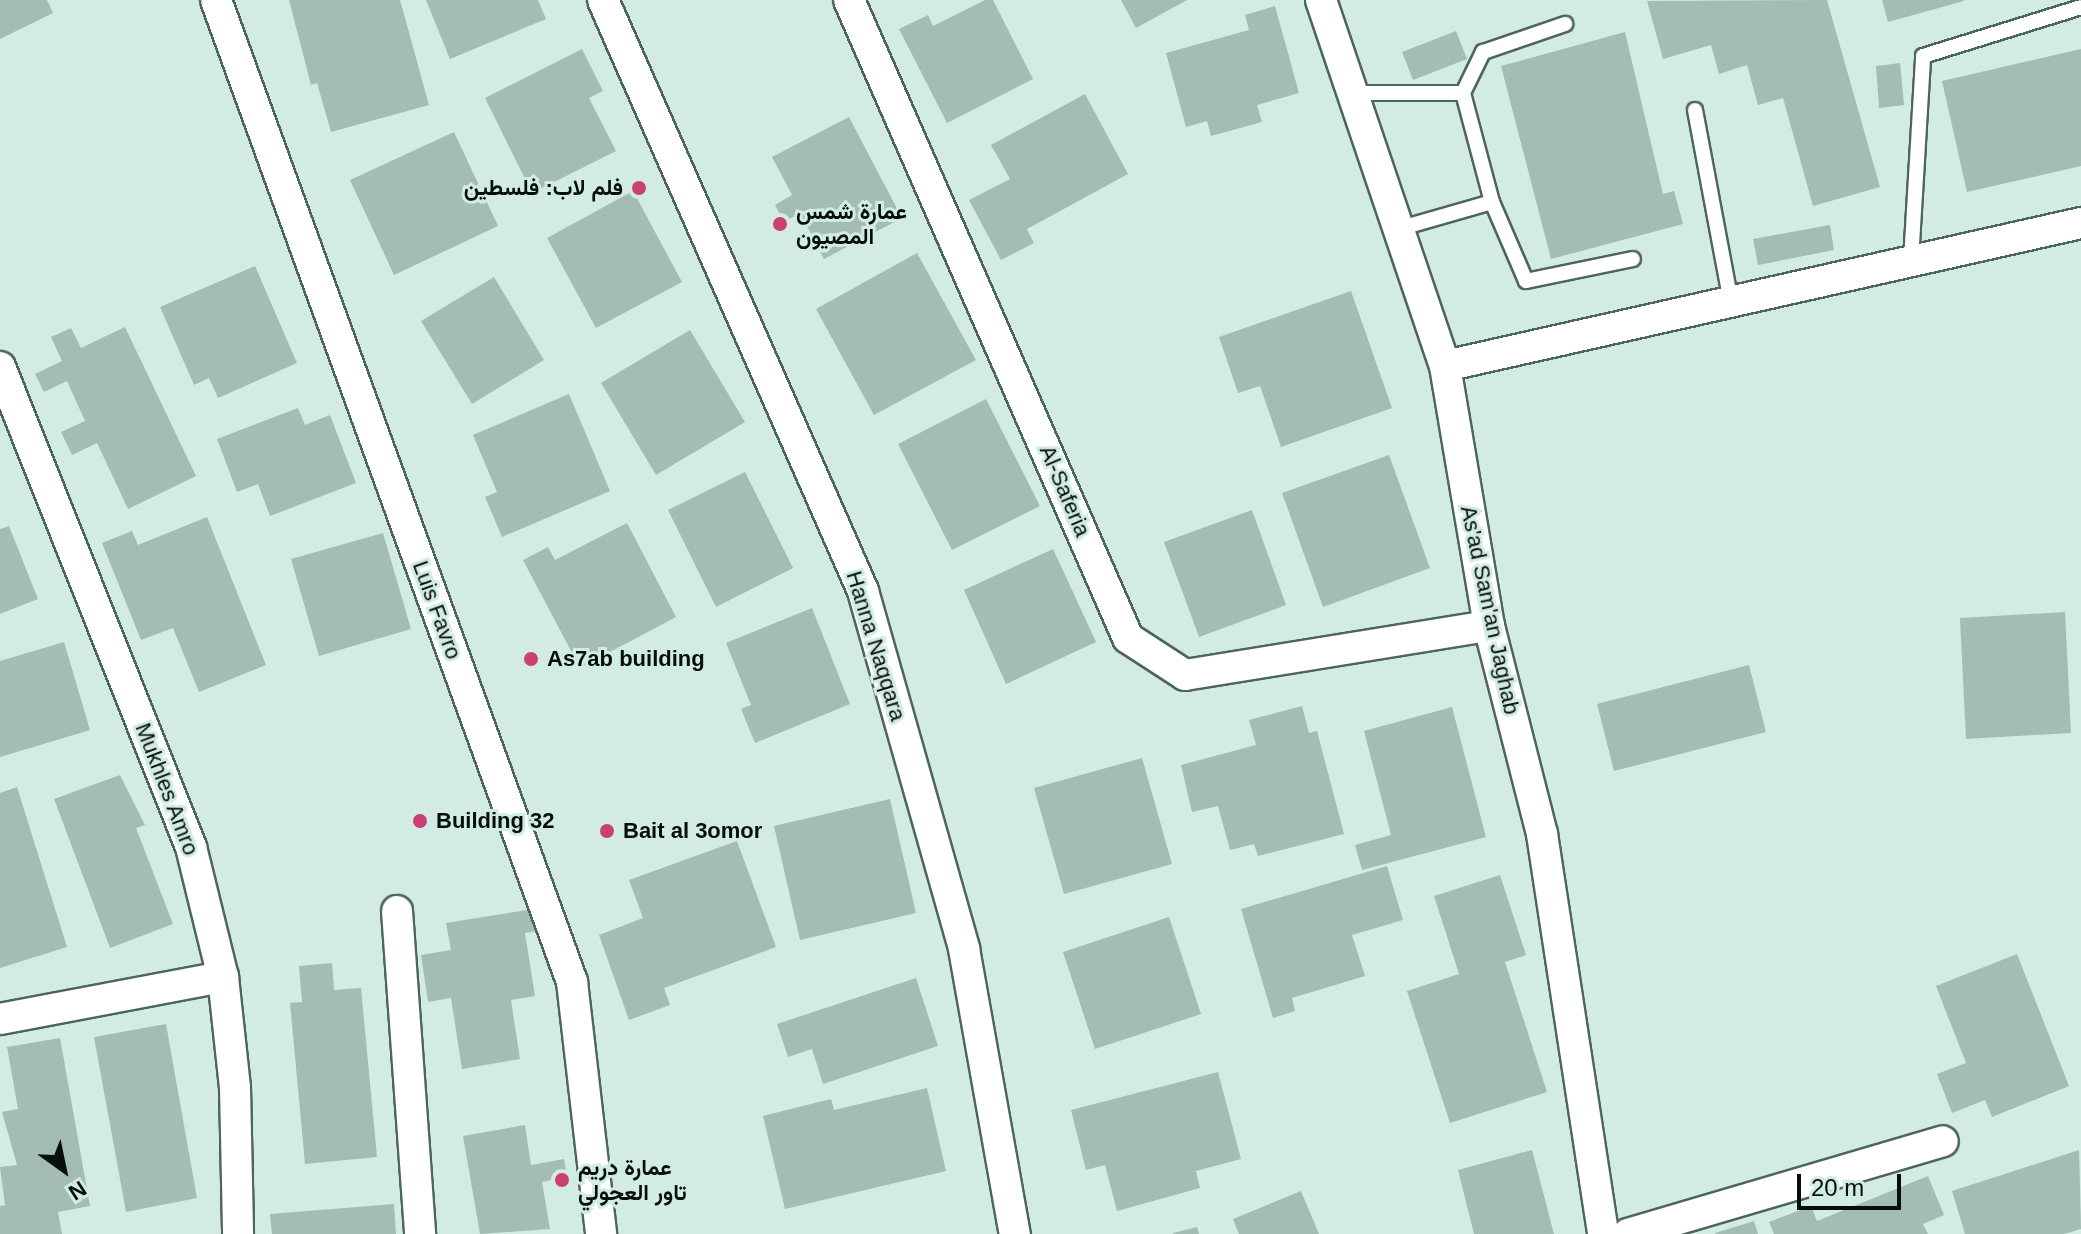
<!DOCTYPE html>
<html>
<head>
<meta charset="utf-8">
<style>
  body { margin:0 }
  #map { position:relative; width:2081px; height:1234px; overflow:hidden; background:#d2ece5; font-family:Helvetica,Vazirmatn,sans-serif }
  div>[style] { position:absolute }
  .building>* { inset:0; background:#a3bcb6 }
  .roads { filter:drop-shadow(2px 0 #4e645f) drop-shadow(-2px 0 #4e645f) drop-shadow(0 2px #4e645f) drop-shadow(0 -2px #4e645f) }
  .service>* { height:14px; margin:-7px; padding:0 7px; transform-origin:7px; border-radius:7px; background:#fff }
  .minor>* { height:30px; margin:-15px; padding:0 15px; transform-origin:15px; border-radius:15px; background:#fff }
  .dots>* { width:22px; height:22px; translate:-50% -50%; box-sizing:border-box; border:4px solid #d2ece5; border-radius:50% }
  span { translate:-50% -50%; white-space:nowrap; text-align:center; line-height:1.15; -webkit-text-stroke:6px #d2ece5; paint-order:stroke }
  .poi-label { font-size:22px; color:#070f0d; font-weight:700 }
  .right { translate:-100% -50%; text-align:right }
  .left { translate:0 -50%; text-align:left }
  .street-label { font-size:22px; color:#070f0d }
  .north { position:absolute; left:24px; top:1130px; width:80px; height:80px; -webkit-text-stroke:6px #d2ece5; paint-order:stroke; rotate:147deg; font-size:22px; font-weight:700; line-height:32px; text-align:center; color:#070f0d }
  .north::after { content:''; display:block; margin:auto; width:28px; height:36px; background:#070f0d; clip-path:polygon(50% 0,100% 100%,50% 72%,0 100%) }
  .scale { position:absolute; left:1797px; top:1174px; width:104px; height:36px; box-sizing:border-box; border:4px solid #070f0d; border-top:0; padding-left:10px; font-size:24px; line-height:28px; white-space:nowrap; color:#070f0d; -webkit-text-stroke:6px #d2ece5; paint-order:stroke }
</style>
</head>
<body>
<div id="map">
  <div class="building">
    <i style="clip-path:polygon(0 0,47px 0,53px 13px,0 39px)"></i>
    <i style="clip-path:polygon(289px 0,400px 0,429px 105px,331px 132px,317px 83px,311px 85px)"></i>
    <i style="clip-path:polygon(426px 0,538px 0,546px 19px,450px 59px)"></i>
    <i style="clip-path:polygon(985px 0,993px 0,1033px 79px,947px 123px,899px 29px,928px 15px,933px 26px)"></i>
    <i style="clip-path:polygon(1121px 0,1187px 0,1136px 28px)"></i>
    <i style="clip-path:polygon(1827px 0,1880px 187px,1813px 206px,1783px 98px,1758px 105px,1747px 65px,1719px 74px,1711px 45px,1663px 59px,1647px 1px)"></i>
    <i style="clip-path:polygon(1882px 0,1964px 0,1964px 1px,1888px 22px)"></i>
    <i style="clip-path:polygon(1275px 6px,1299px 93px,1257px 105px,1262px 122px,1211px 136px,1207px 121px,1186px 127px,1166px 53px,1249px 30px,1245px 15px)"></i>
    <i style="clip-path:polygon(1456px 31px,1467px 59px,1413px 80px,1402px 52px)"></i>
    <i style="clip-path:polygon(1625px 32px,1663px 194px,1674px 191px,1683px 224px,1551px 259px,1501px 66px)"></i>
    <i style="clip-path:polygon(582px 49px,603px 91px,589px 98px,616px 151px,532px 193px,485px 98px)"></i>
    <i style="clip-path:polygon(2081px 49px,2081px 166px,1967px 192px,1942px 81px)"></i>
    <i style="clip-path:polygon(1900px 63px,1904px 105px,1879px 108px,1876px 66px)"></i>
    <i style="clip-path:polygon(1085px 94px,1128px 174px,1027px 229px,1034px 243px,1001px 260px,969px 200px,1010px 179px,991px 145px)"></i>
    <i style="clip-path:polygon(849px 117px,902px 218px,824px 259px,800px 213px,784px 222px,775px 205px,792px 195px,772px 157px)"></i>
    <i style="clip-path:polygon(454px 132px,498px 226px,394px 275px,350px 180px)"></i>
    <i style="clip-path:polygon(633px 191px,682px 282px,596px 328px,547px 238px)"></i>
    <i style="clip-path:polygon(1830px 225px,1834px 250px,1758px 265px,1753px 239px)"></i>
    <i style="clip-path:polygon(917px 253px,976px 360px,874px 415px,816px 309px)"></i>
    <i style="clip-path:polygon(255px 266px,297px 363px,218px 398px,209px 378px,194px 385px,160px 307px)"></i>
    <i style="clip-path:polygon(494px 277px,544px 360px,472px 404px,421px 321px)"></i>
    <i style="clip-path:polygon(1351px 291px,1392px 408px,1281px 447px,1260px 386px,1238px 393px,1219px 337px)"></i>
    <i style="clip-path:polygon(125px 327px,196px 476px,128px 509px,97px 443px,72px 455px,61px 432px,85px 421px,67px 381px,44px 392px,35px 374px,62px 361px,51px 337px,71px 328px,81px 348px)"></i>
    <i style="clip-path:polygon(690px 330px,745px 422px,656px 475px,601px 383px)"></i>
    <i style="clip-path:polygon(569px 394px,610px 491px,502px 537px,485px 497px,497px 492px,473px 435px)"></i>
    <i style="clip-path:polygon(986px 399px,1040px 506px,952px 550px,898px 444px)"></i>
    <i style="clip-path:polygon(298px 408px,305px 425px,330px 415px,356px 483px,270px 516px,258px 484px,237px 492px,217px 439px)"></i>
    <i style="clip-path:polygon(1389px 455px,1430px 568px,1323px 607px,1282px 493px)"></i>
    <i style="clip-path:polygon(745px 472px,793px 568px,716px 607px,668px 510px)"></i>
    <i style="clip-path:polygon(1252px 510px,1286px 605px,1199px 637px,1164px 542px)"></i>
    <i style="clip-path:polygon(207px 517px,266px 665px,199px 692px,173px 628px,141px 640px,102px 543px,132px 531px,138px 545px)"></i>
    <i style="clip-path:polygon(627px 523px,676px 617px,580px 668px,523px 560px,548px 547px,555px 560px)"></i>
    <i style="clip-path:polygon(9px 526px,38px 599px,0 614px,0 529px)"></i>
    <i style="clip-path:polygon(383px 533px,411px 629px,319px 656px,291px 559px)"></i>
    <i style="clip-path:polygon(1053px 549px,1096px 642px,1006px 684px,964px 590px)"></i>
    <i style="clip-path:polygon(812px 608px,850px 704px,755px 743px,741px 709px,751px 705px,726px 643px)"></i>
    <i style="clip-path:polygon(2065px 612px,2071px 733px,1966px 739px,1960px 618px)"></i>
    <i style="clip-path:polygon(64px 642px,90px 730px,0 757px,0 661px)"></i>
    <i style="clip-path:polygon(1749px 665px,1766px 732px,1614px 771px,1597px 704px)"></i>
    <i style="clip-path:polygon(1302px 706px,1309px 733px,1317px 731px,1344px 834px,1258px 856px,1254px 844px,1230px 850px,1218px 806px,1192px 812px,1181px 765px,1256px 745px,1249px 720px)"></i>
    <i style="clip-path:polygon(1452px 707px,1486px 837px,1362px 870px,1355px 845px,1391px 835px,1364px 731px)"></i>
    <i style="clip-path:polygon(1142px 758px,1172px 864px,1064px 894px,1034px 788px)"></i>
    <i style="clip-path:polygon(120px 775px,145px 825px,136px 828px,173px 924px,110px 948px,54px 799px)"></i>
    <i style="clip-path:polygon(17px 787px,67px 947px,0 968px,0 793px)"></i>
    <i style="clip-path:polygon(890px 799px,916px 913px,800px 940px,774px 826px)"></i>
    <i style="clip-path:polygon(737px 841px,776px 947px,664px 988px,670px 1005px,629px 1020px,599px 935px,643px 918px,629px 880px)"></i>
    <i style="clip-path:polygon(1387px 866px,1403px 920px,1352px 935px,1365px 976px,1292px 998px,1295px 1011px,1273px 1018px,1241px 909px)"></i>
    <i style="clip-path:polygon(1500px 875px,1526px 955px,1505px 962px,1547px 1092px,1450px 1123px,1407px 991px,1459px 974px,1434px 896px)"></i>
    <i style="clip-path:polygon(540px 908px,544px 930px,525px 933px,535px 996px,511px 1000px,520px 1059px,462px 1069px,451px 998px,428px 1002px,421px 955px,451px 950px,446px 923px)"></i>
    <i style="clip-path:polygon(1169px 917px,1201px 1014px,1095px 1049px,1063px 952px)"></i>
    <i style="clip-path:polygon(2017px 954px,2069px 1086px,1992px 1117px,1985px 1100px,1952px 1113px,1937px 1074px,1966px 1063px,1936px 986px)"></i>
    <i style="clip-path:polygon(332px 963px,334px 990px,361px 988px,377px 1157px,305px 1164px,290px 1003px,302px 1002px,299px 966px)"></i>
    <i style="clip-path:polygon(916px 978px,938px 1046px,823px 1084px,812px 1049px,788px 1057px,777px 1024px)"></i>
    <i style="clip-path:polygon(166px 1024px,197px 1198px,126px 1212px,94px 1037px)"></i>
    <i style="clip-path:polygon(60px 1038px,90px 1206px,58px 1212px,62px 1234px,0 1234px,0 1206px,5px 1205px,0 1167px,17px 1165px,2px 1112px,18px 1109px,7px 1047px)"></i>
    <i style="clip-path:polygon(1218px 1072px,1241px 1159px,1196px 1171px,1200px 1188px,1117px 1211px,1105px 1165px,1086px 1170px,1071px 1110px)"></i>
    <i style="clip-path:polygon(927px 1088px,946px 1171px,785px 1209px,763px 1116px,831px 1099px,834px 1110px)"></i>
    <i style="clip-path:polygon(525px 1125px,531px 1165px,564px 1159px,567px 1177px,542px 1182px,550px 1229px,480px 1234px,463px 1136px)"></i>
    <i style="clip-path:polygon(1532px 1150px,1554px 1234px,1474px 1234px,1458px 1170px)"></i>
    <i style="clip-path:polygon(2079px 1150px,2081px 1229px,2064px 1234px,1965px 1234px,1952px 1191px)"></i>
    <i style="clip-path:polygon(1928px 1176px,1944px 1215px,1923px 1224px,1928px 1234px,1774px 1234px,1769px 1222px,1811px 1206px,1817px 1221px)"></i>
    <i style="clip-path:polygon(1301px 1191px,1319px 1234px,1239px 1234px,1233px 1219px)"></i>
    <i style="clip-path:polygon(394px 1204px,396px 1234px,272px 1234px,270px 1214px)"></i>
    <i style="clip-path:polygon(1754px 1221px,1758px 1234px,1715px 1234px,1715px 1233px)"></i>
    <i style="clip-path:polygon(1197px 1227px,1199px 1234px,1173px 1234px,1173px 1233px)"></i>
  </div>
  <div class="roads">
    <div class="service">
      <i style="left:1351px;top:93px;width:112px"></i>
      <i style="left:1463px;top:93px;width:113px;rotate:75.1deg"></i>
      <i style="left:1492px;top:202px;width:98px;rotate:164deg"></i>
      <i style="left:1463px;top:93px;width:46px;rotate:-64deg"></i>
      <i style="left:1483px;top:52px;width:87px;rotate:-18.9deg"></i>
      <i style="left:1695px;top:110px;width:195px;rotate:79.4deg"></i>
      <i style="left:1492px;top:202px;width:86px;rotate:66.7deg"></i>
      <i style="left:1526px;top:281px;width:109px;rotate:-11.6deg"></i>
      <i style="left:1911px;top:261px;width:205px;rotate:-86.6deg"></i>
      <i style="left:1923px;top:56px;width:165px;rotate:-17.2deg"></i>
    </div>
    <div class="minor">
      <i style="left:216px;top:0;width:1045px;rotate:70.07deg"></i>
      <i style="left:572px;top:982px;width:254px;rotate:83.4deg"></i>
      <i style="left:603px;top:0;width:646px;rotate:66.25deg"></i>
      <i style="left:863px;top:591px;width:372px;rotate:74.2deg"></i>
      <i style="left:964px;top:949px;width:290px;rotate:79.9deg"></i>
      <i style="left:849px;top:0;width:696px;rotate:66.38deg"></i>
      <i style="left:1128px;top:638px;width:68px;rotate:33deg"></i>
      <i style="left:1185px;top:675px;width:308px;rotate:-9.2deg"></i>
      <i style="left:1321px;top:0;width:386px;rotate:71.3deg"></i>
      <i style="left:1445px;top:366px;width:264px;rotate:80.4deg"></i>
      <i style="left:1489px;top:626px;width:215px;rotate:75.7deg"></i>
      <i style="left:1542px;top:834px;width:405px;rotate:81.3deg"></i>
      <i style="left:1445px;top:366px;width:652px;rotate:-12.67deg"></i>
      <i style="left:0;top:367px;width:517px;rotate:68.3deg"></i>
      <i style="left:191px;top:847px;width:134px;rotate:76.2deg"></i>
      <i style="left:223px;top:977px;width:111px;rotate:83.8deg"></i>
      <i style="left:235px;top:1087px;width:147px;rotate:88.8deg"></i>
      <i style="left:397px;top:911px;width:324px;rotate:85.9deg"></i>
      <i style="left:0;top:1019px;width:227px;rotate:-10.7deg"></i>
      <i style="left:1628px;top:1234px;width:328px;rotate:-16.4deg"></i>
    </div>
  </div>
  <div class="dots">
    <i style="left:639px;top:188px;background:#cb4073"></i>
    <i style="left:780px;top:224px;background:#cb4073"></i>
    <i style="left:531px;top:659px;background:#cb4073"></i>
    <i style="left:420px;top:821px;background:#cb4073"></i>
    <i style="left:607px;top:831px;background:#cb4073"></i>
    <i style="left:562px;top:1180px;background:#cb4073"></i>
  </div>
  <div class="poi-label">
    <span class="right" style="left:623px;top:188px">فلم لاب: فلسطين</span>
    <span class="left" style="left:796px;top:224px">عمارة شمس<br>المصيون</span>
    <span class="left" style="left:547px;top:659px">As7ab building</span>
    <span class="left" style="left:436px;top:821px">Building 32</span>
    <span class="left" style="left:623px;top:831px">Bait al 3omor</span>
    <span class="left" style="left:578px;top:1180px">عمارة دريم<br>تاور العجولي</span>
  </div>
  <div class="street-label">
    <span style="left:1065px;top:491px;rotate:67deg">Al-Saferia</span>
    <span style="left:437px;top:610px;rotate:70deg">Luis Favro</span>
    <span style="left:1490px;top:610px;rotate:78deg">As'ad Sam'an Jaghab</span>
    <span style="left:876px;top:646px;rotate:73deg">Hanna Naqqara</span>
    <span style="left:167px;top:789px;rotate:69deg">Mukhles Amro</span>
  </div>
  <div class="north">N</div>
  <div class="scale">20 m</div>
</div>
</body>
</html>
